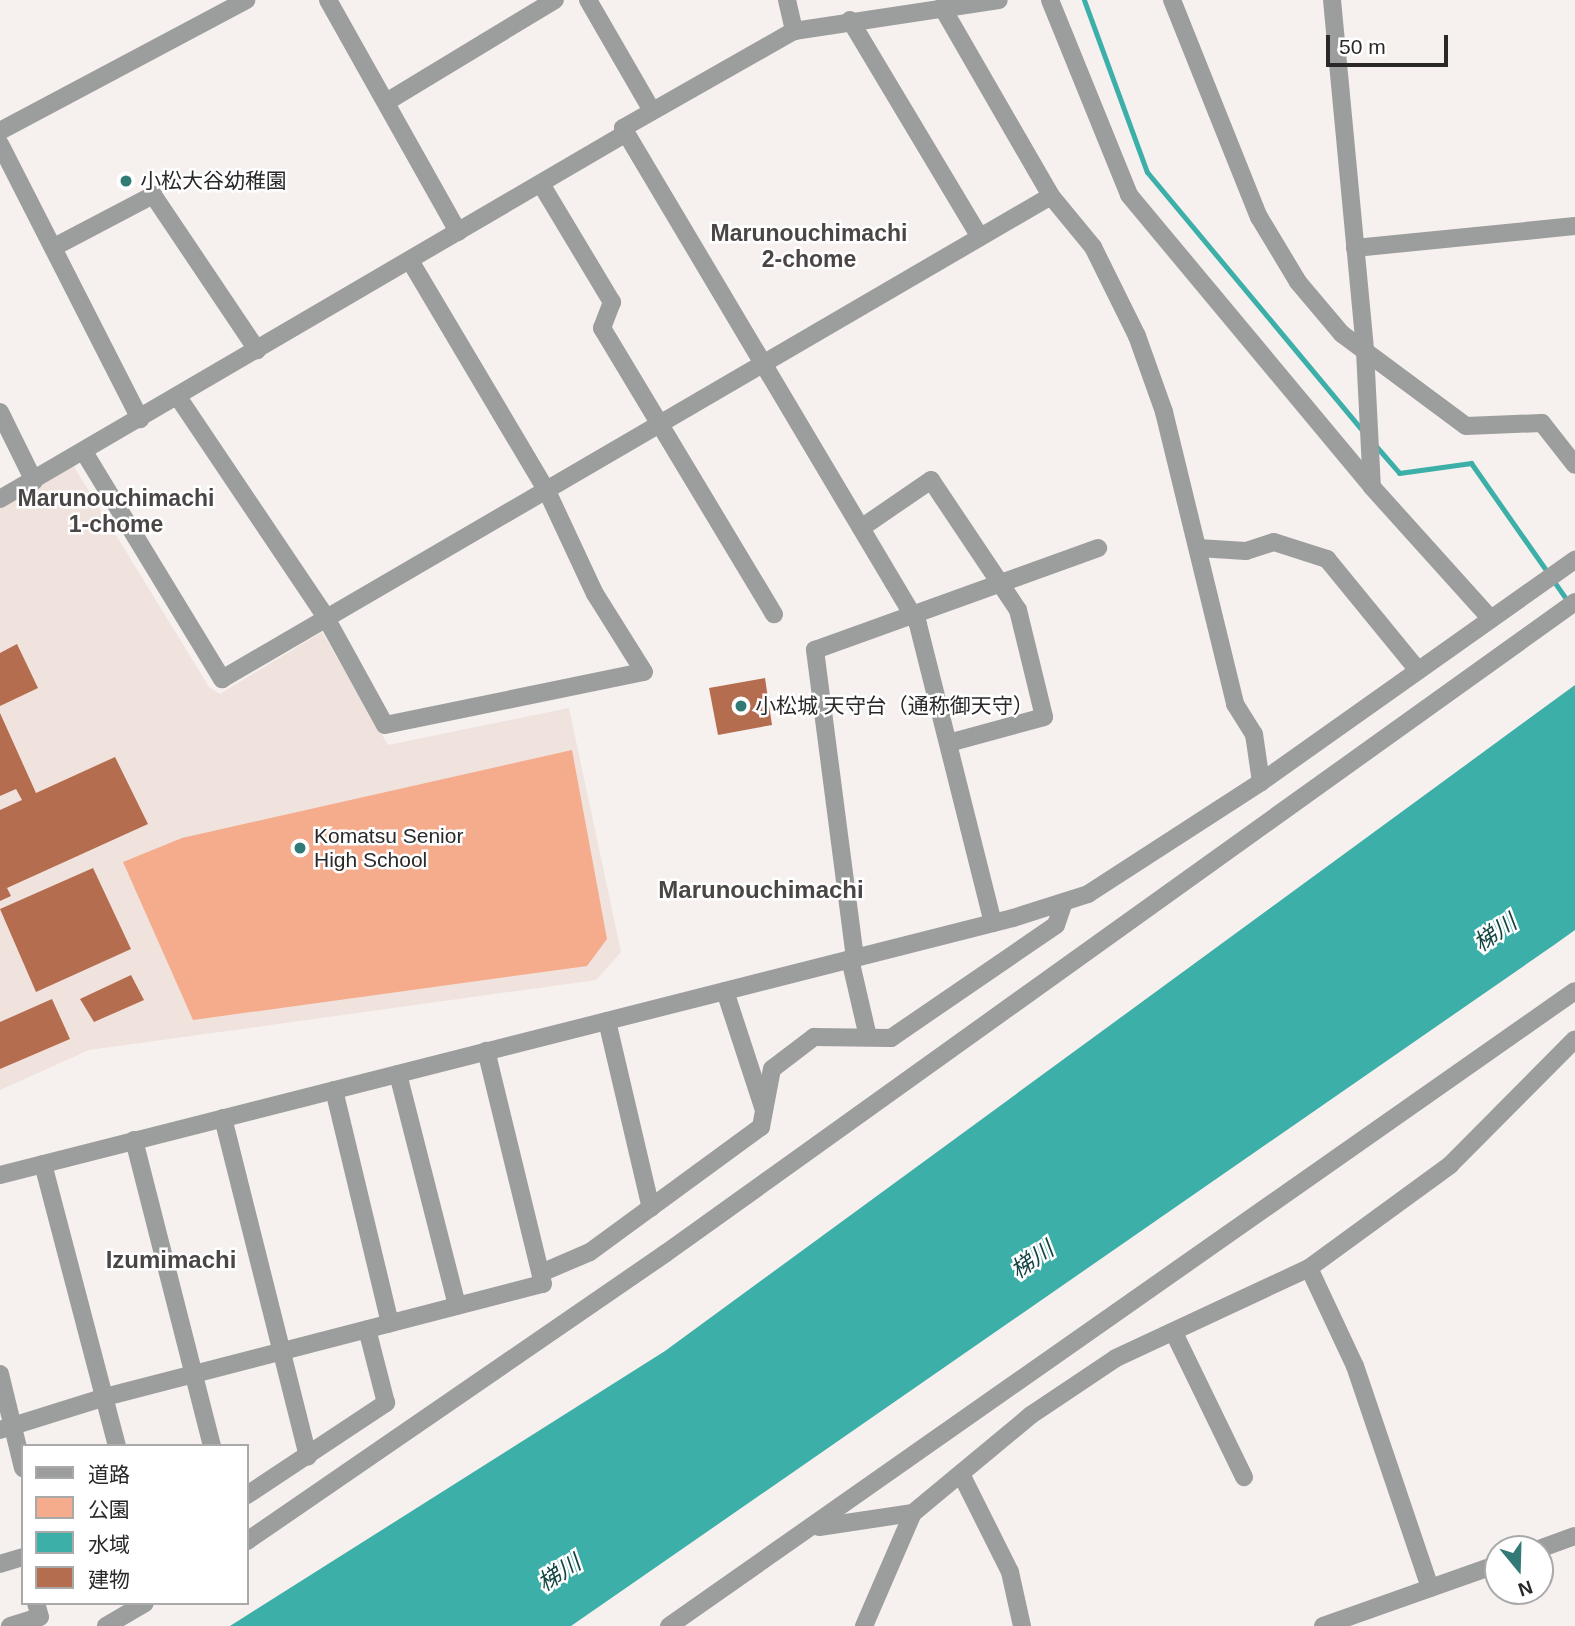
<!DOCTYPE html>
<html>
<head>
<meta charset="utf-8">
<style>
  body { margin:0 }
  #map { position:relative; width:1575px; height:1626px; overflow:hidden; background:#f6f0ee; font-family:Helvetica,"Noto Sans JP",sans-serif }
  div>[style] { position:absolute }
  .built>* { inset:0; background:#f0e2dc }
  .green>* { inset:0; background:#f4ac8d }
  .water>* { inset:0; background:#3dafa9 }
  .stream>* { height:5px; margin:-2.5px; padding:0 2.5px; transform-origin:2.5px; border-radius:2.5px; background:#3dafa9 }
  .building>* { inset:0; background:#b56d4f }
  .minor>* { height:18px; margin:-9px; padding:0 9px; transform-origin:9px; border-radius:9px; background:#9b9e9d }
  .tertiary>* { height:18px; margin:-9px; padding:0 9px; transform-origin:9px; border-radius:9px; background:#9b9e9d }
  .dots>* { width:19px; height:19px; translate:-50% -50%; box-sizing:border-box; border:4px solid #fff; border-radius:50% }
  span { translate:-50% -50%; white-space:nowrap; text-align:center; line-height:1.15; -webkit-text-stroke:5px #fff; paint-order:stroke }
  .poi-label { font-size:21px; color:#2b2928 }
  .left { translate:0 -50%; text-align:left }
  .neighbourhood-label { font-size:23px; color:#4b4645; font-weight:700 }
  .water-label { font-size:23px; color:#154644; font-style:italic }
  .quarter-label { font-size:24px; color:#4b4645; font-weight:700 }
  .legend { position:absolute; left:21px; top:1444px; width:228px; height:161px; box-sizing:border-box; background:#fff; border:2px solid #aaa9a9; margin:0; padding:9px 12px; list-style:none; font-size:21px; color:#2b2928 }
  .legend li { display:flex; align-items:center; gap:14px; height:35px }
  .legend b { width:35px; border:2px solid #aaa9a9 }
  .north { position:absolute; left:1484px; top:1535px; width:70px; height:70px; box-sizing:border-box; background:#fff; border:2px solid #aaa9a9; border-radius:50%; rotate:161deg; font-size:19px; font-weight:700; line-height:28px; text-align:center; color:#2b2928 }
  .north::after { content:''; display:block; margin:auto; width:24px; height:32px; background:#327a76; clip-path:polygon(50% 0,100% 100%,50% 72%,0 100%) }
  .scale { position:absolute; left:1326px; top:35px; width:122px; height:32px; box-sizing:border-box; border:4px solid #2b2928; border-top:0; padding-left:9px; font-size:21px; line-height:24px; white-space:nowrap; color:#2b2928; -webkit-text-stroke:5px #fff; paint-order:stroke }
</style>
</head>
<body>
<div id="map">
  <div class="built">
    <i style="clip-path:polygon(68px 457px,209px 687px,220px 694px,322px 632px,388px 745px,569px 708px,621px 952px,596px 980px,89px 1050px,0 1090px,0 497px)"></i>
  </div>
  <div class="green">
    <i style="clip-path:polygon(572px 750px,607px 939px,587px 966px,193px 1020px,123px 862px,182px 838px)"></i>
  </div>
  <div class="water">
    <i style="clip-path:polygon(1575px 685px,1575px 930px,1554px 945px,571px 1626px,230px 1626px,665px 1351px)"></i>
  </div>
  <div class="stream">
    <i style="left:1084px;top:0;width:183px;rotate:69.9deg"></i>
    <i style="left:1147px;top:172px;width:339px;rotate:50.2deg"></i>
    <i style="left:1375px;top:445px;width:37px;rotate:49deg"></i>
    <i style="left:1399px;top:473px;width:73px;rotate:-7.9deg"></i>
    <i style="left:1471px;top:463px;width:171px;rotate:55deg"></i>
  </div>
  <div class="building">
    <i style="clip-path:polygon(17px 644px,38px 688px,0 706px,0 653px)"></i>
    <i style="clip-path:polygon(765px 678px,772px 725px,718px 735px,709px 688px)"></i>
    <i style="clip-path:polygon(0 713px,36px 793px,115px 757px,148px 824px,7px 888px,11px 896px,0 901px,0 810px,22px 800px,16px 789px,0 796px)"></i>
    <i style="clip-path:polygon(93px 868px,131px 949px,36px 992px,0 909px)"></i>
    <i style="clip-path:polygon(131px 975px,144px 1000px,94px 1022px,80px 999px)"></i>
    <i style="clip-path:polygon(52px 999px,70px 1039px,0 1069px,0 1022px)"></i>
  </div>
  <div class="minor">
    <i style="left:328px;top:0;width:266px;rotate:60.7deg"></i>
    <i style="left:588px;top:0;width:126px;rotate:60deg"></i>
    <i style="left:787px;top:0;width:32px;rotate:77deg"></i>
    <i style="left:1172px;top:0;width:234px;rotate:68.2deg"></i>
    <i style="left:1259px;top:217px;width:76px;rotate:59deg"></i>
    <i style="left:1298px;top:282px;width:68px;rotate:49.8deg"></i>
    <i style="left:1342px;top:334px;width:154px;rotate:36.6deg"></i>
    <i style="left:1466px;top:426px;width:76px;rotate:-2.3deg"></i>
    <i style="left:1542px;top:423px;width:53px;rotate:51.8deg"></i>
    <i style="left:942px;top:7px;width:218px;rotate:60deg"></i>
    <i style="left:1051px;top:196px;width:66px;rotate:50.5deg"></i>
    <i style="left:1093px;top:247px;width:99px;rotate:63.7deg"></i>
    <i style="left:1137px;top:336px;width:81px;rotate:70.4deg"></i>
    <i style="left:1164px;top:412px;width:301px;rotate:76.3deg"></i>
    <i style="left:1235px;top:704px;width:36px;rotate:58deg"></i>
    <i style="left:1254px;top:734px;width:49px;rotate:81.7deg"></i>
    <i style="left:850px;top:20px;width:253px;rotate:59.1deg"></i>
    <i style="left:388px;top:101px;width:195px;rotate:-31.2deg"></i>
    <i style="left:0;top:144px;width:309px;rotate:63deg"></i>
    <i style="left:541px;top:184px;width:138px;rotate:59deg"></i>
    <i style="left:612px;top:302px;width:28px;rotate:111deg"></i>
    <i style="left:602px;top:328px;width:334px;rotate:59deg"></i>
    <i style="left:56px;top:246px;width:110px;rotate:-27.7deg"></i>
    <i style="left:153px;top:195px;width:187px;rotate:56.1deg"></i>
    <i style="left:1355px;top:248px;width:221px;rotate:-5.7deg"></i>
    <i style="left:178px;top:397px;width:264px;rotate:56.1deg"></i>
    <i style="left:325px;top:616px;width:124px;rotate:61.2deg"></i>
    <i style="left:385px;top:725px;width:264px;rotate:-11.6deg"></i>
    <i style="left:644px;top:672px;width:92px;rotate:-122.1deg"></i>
    <i style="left:595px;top:594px;width:111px;rotate:-115deg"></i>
    <i style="left:548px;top:493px;width:270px;rotate:-120.7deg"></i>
    <i style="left:0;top:412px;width:77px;rotate:63.8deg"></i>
    <i style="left:84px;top:452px;width:266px;rotate:58.7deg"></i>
    <i style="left:222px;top:679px;width:959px;rotate:-30.23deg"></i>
    <i style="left:0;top:499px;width:722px;rotate:-30.3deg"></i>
    <i style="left:861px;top:528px;width:85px;rotate:-34.4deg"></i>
    <i style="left:931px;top:480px;width:156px;rotate:56.2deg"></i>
    <i style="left:1018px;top:610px;width:110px;rotate:76.3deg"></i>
    <i style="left:1044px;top:717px;width:99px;rotate:164.8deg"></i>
    <i style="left:1198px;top:548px;width:48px;rotate:3.6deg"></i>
    <i style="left:1246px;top:551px;width:29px;rotate:-18deg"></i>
    <i style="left:1274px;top:542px;width:56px;rotate:17.8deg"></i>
    <i style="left:1327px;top:559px;width:144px;rotate:50.7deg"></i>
    <i style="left:993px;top:923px;width:308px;rotate:-104.1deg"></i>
    <i style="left:918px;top:624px;width:577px;rotate:-120.74deg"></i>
    <i style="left:623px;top:128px;width:197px;rotate:-29.6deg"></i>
    <i style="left:794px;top:31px;width:207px;rotate:-8.6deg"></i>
    <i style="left:855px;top:958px;width:311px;rotate:-97.4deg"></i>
    <i style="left:815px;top:650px;width:301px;rotate:-19.8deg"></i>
    <i style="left:850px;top:959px;width:80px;rotate:77deg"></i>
    <i style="left:725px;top:991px;width:125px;rotate:71.9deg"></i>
    <i style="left:607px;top:1021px;width:192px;rotate:76.8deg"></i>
    <i style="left:398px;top:1074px;width:239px;rotate:75.7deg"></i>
    <i style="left:334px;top:1090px;width:240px;rotate:76.5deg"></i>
    <i style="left:223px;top:1118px;width:349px;rotate:75.9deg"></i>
    <i style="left:134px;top:1140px;width:316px;rotate:75.7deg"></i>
    <i style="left:43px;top:1164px;width:292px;rotate:75.3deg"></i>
    <i style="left:0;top:1175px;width:1045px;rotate:-14.24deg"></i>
    <i style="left:1013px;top:918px;width:79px;rotate:-17.7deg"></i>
    <i style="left:1088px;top:894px;width:206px;rotate:-32.9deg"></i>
    <i style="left:1261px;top:782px;width:385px;rotate:-35.3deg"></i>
    <i style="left:1309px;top:1268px;width:108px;rotate:64.9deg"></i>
    <i style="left:1355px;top:1366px;width:234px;rotate:71.3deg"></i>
    <i style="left:541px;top:1273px;width:53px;rotate:-23.2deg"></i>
    <i style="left:590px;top:1252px;width:212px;rotate:-36.2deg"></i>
    <i style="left:761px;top:1127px;width:59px;rotate:-79.3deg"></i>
    <i style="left:772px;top:1069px;width:53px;rotate:-37.3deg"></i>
    <i style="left:814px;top:1037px;width:77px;rotate:0.7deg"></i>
    <i style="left:891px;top:1038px;width:200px;rotate:-34.4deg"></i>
    <i style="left:1056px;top:925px;width:24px;rotate:-71deg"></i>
    <i style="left:1175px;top:1335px;width:158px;rotate:64.1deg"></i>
    <i style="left:0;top:1374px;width:97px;rotate:76.3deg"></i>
    <i style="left:0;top:1430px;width:110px;rotate:-17.4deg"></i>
    <i style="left:105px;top:1397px;width:452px;rotate:-14.5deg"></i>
    <i style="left:543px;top:1284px;width:240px;rotate:-103.7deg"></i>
    <i style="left:962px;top:1476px;width:107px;rotate:63.4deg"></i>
    <i style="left:1010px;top:1572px;width:55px;rotate:77.5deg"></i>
    <i style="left:247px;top:1495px;width:167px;rotate:-33.5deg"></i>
    <i style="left:386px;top:1403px;width:76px;rotate:-104.4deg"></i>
    <i style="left:819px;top:1527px;width:95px;rotate:-8.5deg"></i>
    <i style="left:247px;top:1541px;width:508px;rotate:-34.5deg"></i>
    <i style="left:666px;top:1253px;width:1118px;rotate:-35.61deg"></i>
    <i style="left:0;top:1564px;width:24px;rotate:-17deg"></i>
    <i style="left:10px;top:1626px;width:31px;rotate:-17deg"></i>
    <i style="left:40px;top:1617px;width:15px;rotate:-106deg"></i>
    <i style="left:106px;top:1626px;width:45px;rotate:-30.5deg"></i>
    <i style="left:669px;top:1626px;width:1106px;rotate:-35.03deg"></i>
    <i style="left:864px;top:1626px;width:123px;rotate:-66.6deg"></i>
    <i style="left:913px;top:1513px;width:153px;rotate:-39.7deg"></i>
    <i style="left:1031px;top:1415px;width:102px;rotate:-33.8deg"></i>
    <i style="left:1116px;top:1358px;width:213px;rotate:-25deg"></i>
    <i style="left:1309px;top:1268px;width:175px;rotate:-36.1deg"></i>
    <i style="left:1450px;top:1165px;width:177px;rotate:-45.2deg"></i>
  </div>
  <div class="tertiary">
    <i style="left:1050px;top:0;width:210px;rotate:67.9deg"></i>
    <i style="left:1129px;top:195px;width:380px;rotate:50.2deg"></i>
    <i style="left:1372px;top:487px;width:176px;rotate:48deg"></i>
    <i style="left:1332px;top:0;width:353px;rotate:84.6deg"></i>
    <i style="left:1365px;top:351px;width:136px;rotate:87.1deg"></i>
    <i style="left:0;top:131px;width:279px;rotate:-28deg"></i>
    <i style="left:1539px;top:1549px;width:38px;rotate:-20deg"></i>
    <i style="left:1323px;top:1626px;width:186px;rotate:-19.5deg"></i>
  </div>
  <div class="dots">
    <i style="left:126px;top:181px;background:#327a76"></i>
    <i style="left:741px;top:706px;background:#327a76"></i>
    <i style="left:300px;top:848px;background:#327a76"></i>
  </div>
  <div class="poi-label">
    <span class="left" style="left:140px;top:181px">小松大谷幼稚園</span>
    <span class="left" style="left:755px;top:706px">小松城 天守台（通称御天守）</span>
    <span class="left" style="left:314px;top:848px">Komatsu Senior<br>High School</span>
  </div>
  <div class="neighbourhood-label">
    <span style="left:809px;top:246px">Marunouchimachi<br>2-chome</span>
    <span style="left:116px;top:511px">Marunouchimachi<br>1-chome</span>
  </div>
  <div class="water-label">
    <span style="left:1495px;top:933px;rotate:-35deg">梯川</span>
    <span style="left:1032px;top:1260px;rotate:-35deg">梯川</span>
    <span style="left:559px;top:1573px;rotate:-33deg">梯川</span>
  </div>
  <div class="quarter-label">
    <span style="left:761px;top:890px">Marunouchimachi</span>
    <span style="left:171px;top:1260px">Izumimachi</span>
  </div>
  <ul class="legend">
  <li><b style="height:9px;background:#9b9e9d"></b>道路</li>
  <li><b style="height:19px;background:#f4ac8d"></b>公園</li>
  <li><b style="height:19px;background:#3dafa9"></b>水域</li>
  <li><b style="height:19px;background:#b56d4f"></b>建物</li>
  </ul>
  <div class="north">N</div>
  <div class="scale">50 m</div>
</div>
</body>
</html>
